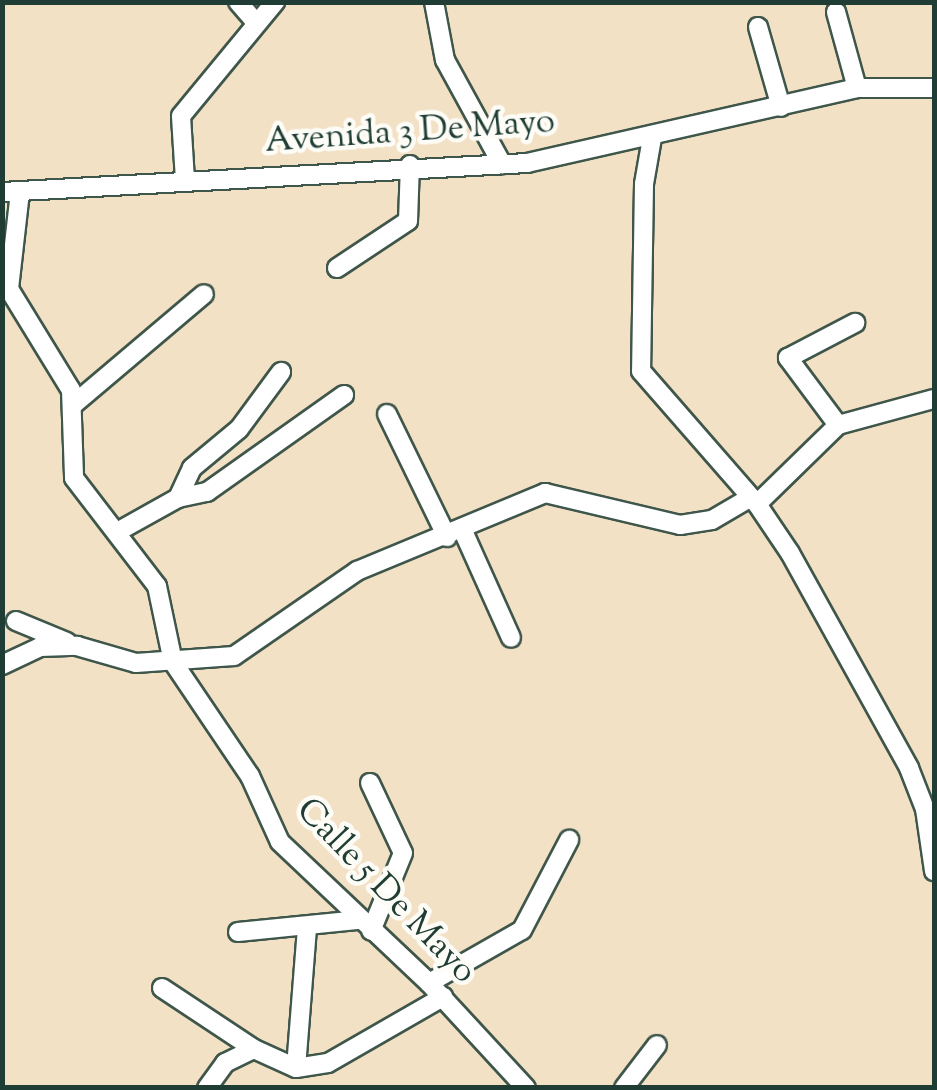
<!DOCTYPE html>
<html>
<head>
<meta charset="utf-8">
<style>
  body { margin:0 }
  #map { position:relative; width:937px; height:1090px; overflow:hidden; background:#f3e1c6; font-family:"Sorts Mill Goudy",serif }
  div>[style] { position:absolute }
  .roads { filter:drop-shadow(2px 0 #3f564a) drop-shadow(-2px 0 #3f564a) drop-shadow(0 2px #3f564a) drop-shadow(0 -2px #3f564a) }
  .minor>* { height:18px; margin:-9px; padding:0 9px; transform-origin:9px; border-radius:9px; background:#fff }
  span { translate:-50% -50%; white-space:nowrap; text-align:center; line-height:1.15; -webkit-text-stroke:9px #fdfcf7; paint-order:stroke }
  .street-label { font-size:35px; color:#1f3d34 }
  .frame { position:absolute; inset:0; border:5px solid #1f3d34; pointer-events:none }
</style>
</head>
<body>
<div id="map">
  <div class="roads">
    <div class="minor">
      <i style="left:238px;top:2px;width:28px;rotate:49deg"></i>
      <i style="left:434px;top:2px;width:59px;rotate:79.3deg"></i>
      <i style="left:445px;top:60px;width:119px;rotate:61.3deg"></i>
      <i style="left:836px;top:12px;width:79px;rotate:74.6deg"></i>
      <i style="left:758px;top:27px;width:83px;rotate:74deg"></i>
      <i style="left:652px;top:138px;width:47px;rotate:99.9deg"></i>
      <i style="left:644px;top:184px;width:187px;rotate:90.9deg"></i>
      <i style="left:641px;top:371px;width:176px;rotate:48.9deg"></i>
      <i style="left:757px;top:504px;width:59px;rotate:56deg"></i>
      <i style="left:790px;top:553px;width:246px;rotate:61deg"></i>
      <i style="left:909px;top:768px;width:44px;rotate:68.7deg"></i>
      <i style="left:925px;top:809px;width:63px;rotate:81.7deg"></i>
      <i style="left:185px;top:180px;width:64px;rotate:-93.6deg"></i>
      <i style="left:181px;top:116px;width:148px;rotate:-50.5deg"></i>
      <i style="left:2px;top:192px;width:526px;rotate:-3.16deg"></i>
      <i style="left:527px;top:163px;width:338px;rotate:-12.8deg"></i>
      <i style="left:857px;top:88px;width:77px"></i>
      <i style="left:20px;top:192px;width:98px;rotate:96.5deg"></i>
      <i style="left:9px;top:289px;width:119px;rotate:58.5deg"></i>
      <i style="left:71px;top:390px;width:88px;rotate:88deg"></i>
      <i style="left:74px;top:478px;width:136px;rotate:52.5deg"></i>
      <i style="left:157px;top:586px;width:78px;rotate:78.1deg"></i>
      <i style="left:173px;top:662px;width:138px;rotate:56deg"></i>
      <i style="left:250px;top:776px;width:72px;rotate:65.6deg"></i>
      <i style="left:280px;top:842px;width:205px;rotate:43.4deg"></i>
      <i style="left:429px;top:983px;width:143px;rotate:47.3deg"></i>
      <i style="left:337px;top:268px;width:85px;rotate:-33.5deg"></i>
      <i style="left:408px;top:221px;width:56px;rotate:-88deg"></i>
      <i style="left:74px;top:404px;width:170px;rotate:-40.2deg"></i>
      <i style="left:387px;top:414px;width:137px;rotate:64deg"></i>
      <i style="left:838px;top:425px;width:84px;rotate:-126.7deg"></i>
      <i style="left:788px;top:358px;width:76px;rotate:-27.6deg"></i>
      <i style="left:178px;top:498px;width:33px;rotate:-65deg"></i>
      <i style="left:192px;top:468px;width:61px;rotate:-39.7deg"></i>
      <i style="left:239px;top:429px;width:71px;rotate:-53.6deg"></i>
      <i style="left:757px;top:504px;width:113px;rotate:-44.3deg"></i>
      <i style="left:838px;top:425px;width:99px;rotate:-15.2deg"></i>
      <i style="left:463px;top:531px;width:117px;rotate:65.8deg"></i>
      <i style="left:117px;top:532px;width:70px;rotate:-29.1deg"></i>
      <i style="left:178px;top:498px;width:30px;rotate:-12deg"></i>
      <i style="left:207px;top:492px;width:168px;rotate:-35.3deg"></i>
      <i style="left:16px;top:621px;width:55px;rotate:22.4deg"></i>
      <i style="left:2px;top:665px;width:42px;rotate:-25.3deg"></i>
      <i style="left:40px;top:647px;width:37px;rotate:-2deg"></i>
      <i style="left:77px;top:646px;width:61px;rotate:16.1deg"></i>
      <i style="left:136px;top:663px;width:98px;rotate:-4.1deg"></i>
      <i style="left:234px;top:656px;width:150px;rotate:-34.6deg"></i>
      <i style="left:357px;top:571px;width:204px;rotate:-22.5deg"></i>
      <i style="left:545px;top:493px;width:139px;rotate:13.3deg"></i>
      <i style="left:680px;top:525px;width:32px;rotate:-9deg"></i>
      <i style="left:712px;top:520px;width:45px;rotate:-30.5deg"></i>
      <i style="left:370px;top:783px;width:77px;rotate:64.8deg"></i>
      <i style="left:403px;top:853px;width:84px;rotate:112.3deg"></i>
      <i style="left:307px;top:928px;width:140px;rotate:94.5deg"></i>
      <i style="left:296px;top:1068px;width:32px;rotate:-9deg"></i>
      <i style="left:328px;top:1063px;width:133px;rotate:-29.9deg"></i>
      <i style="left:238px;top:932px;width:122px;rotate:-5.7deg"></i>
      <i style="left:429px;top:983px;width:107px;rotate:-29.7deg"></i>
      <i style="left:522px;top:930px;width:102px;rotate:-62.4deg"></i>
      <i style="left:162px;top:988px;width:110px;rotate:33.5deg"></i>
      <i style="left:254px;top:1049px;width:46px;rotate:24.3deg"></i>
      <i style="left:207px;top:1088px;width:31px;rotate:-54deg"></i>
      <i style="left:225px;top:1063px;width:32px;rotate:-26deg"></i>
      <i style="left:624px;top:1088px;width:54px;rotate:-52.5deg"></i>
    </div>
  </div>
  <div class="street-label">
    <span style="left:410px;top:133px;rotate:-4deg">Avenida 3 De Mayo</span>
    <span style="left:385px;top:892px;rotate:46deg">Calle 5 De Mayo</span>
  </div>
  <div class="frame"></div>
</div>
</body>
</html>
